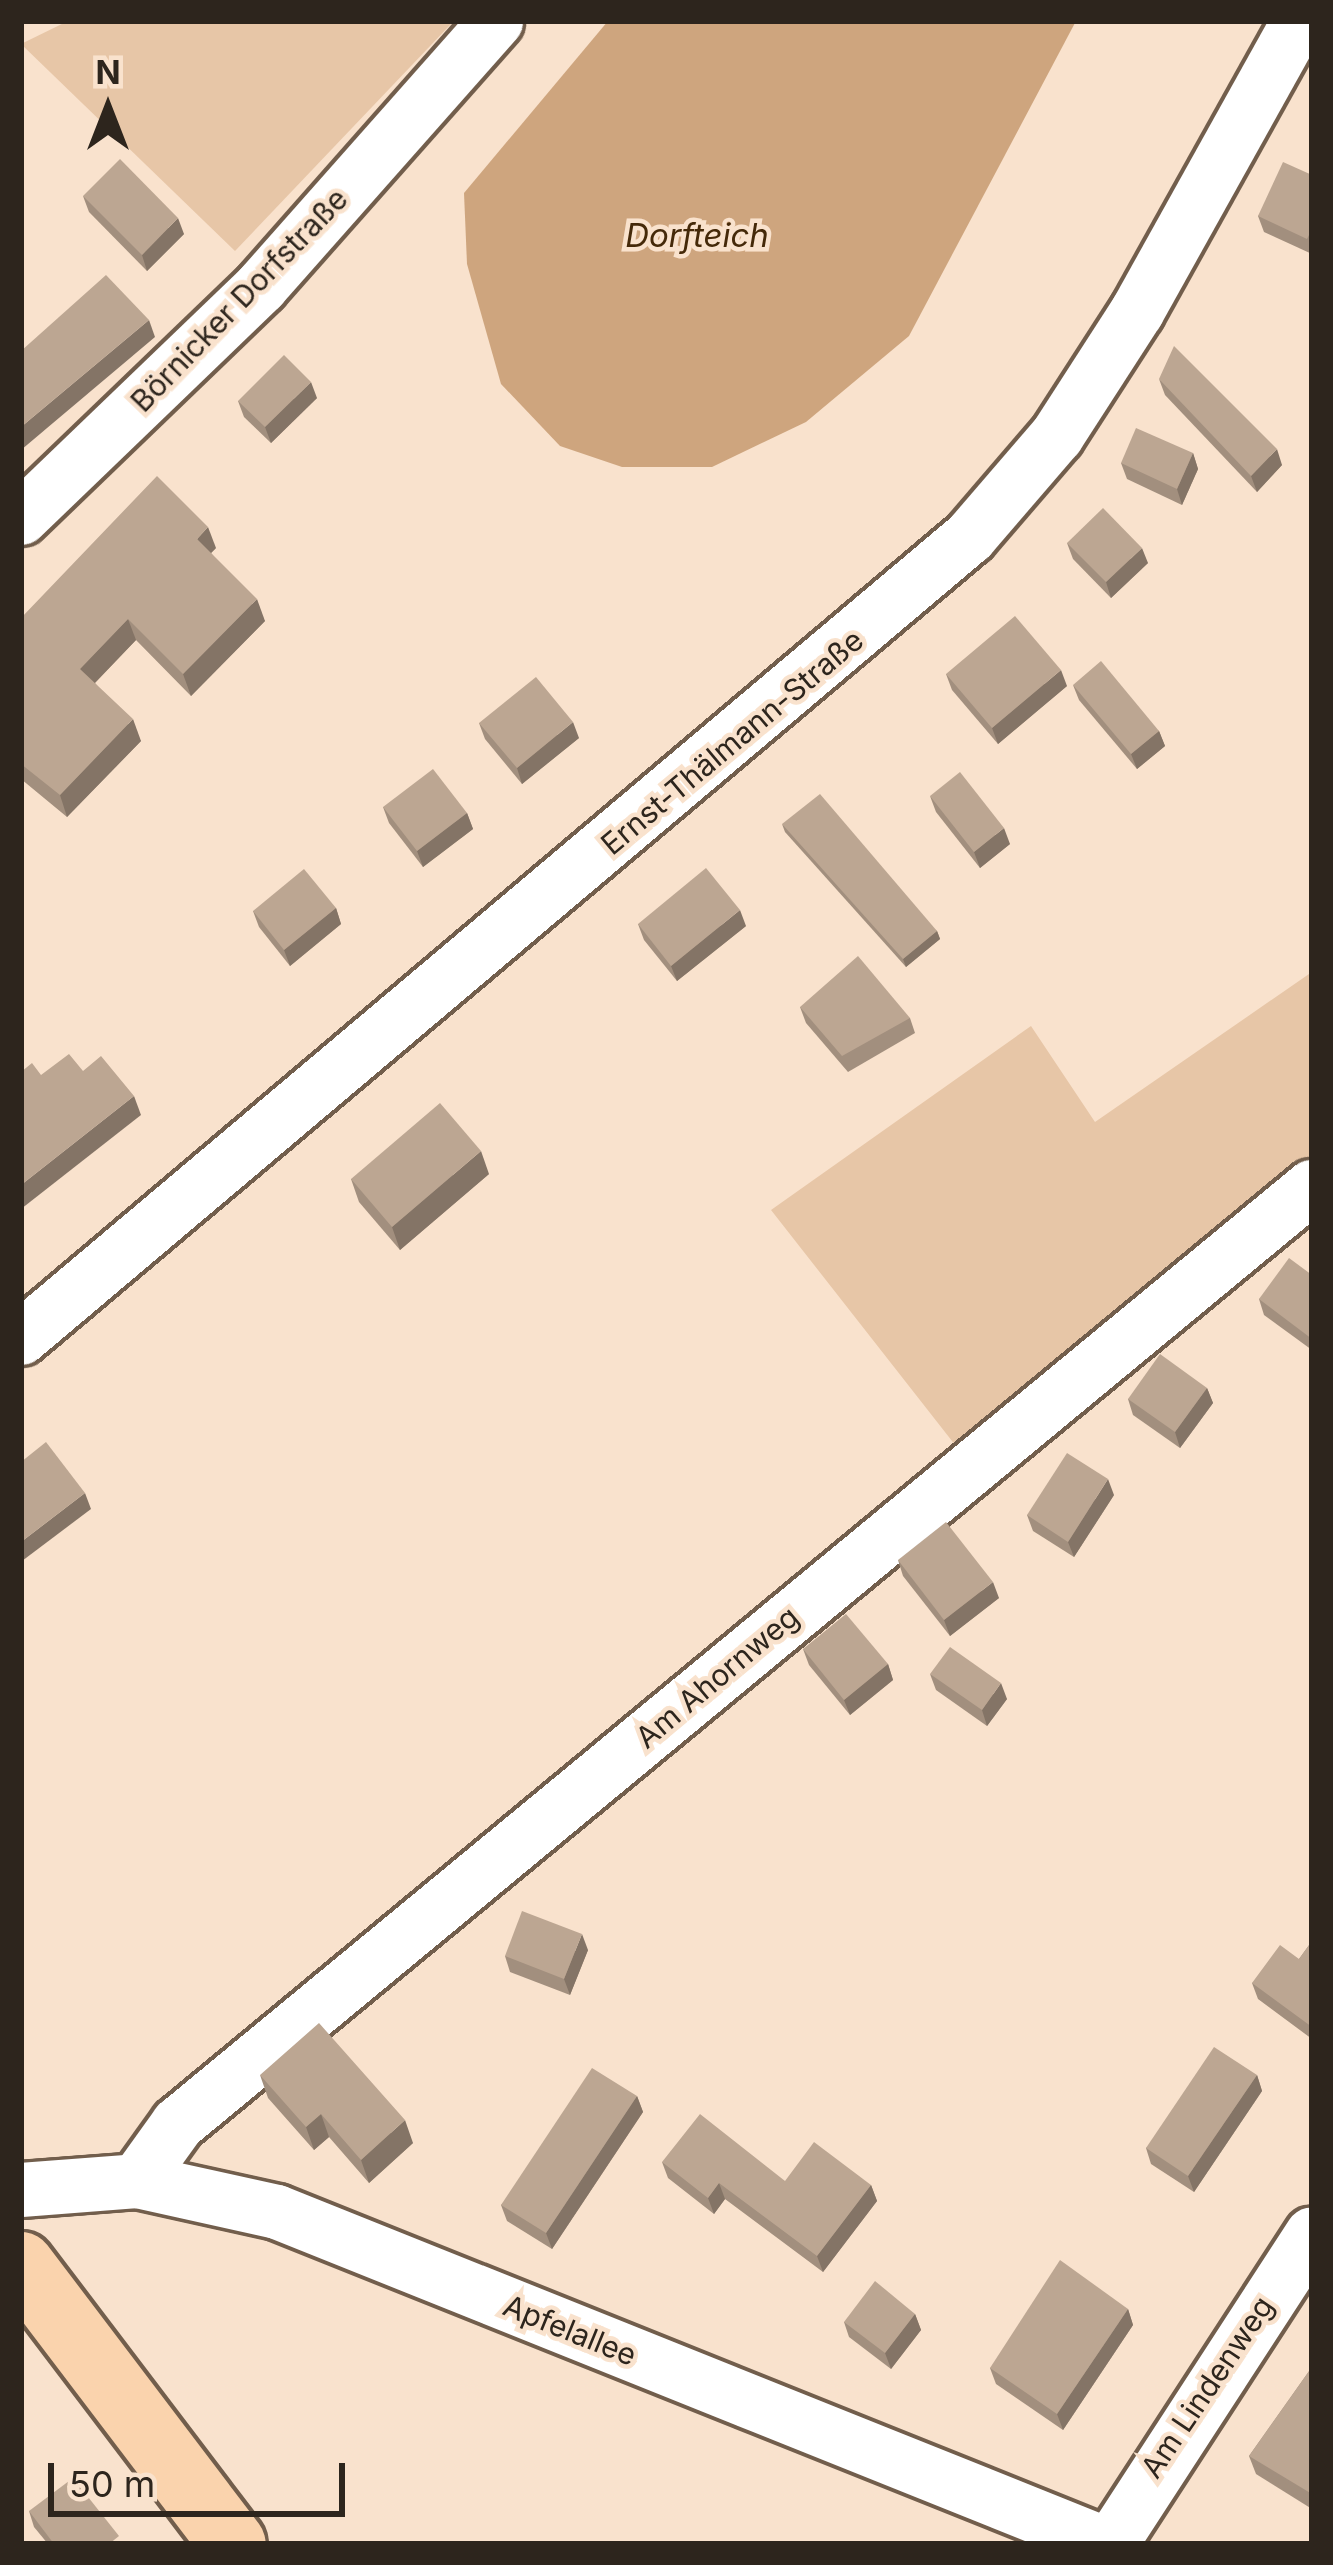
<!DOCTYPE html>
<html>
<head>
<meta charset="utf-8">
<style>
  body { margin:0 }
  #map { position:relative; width:1333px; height:2565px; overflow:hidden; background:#f9e2cd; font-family:Inter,sans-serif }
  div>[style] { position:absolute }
  .green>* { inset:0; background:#e7c6a7 }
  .water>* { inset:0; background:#cea57e }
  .roads { filter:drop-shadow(3px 0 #725e4c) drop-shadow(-3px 0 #725e4c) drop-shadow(0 3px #725e4c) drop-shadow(0 -3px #725e4c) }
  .minor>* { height:54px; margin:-27px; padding:0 27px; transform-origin:27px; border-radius:27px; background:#fff }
  .major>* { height:66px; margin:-33px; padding:0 33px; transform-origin:33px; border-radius:33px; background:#fad3ad }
  .wall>* { inset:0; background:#a28f7e }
  .shaded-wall>* { inset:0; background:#847466 }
  .building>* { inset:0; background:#bca692 }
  span { translate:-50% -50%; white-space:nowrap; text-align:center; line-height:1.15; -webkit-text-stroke:9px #f9e2cd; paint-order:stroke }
  .street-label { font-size:30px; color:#2d251d }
  .water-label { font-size:33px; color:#452909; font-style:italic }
  .frame { position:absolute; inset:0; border:24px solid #2d251d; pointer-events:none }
  .north { position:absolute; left:48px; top:48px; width:120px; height:120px; -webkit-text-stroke:9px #f9e2cd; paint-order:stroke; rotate:0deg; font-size:33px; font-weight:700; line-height:48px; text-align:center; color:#2d251d }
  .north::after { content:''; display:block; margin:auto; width:42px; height:54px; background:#2d251d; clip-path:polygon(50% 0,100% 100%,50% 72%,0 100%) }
  .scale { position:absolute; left:48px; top:2463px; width:297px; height:54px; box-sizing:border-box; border:6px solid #2d251d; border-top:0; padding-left:15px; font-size:36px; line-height:42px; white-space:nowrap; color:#2d251d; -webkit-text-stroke:9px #f9e2cd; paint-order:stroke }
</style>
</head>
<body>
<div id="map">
  <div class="green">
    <i style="clip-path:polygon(68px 21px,447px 21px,451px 24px,235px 251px,21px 44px)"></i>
    <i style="clip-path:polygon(1309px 974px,1312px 1164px,963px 1455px,771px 1210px,1031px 1026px,1095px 1122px)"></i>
  </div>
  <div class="water">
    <i style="clip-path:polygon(608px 21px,1076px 21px,909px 336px,806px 422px,712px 467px,622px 467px,560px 446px,501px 384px,467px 264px,464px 193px)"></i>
  </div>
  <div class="roads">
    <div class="minor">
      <i style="left:21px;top:518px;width:333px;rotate:-43.9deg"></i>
      <i style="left:261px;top:287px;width:355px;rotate:-48.5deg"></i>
      <i style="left:21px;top:1338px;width:1242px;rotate:-40.17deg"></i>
      <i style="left:970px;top:537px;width:133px;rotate:-49.3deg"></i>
      <i style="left:1057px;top:436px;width:148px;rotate:-57.2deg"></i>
      <i style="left:1137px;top:312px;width:333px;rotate:-60.9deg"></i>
      <i style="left:137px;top:2181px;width:70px;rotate:-54.3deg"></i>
      <i style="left:178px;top:2124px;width:1471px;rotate:-39.57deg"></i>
      <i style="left:21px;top:2190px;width:116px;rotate:-4.4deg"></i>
      <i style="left:137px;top:2181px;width:143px;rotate:12.5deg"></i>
      <i style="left:277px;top:2212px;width:892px;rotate:21.85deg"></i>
      <i style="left:1111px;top:2544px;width:369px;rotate:-57deg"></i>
    </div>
    <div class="major">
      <i style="left:21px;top:2265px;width:350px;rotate:52.8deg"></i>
    </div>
  </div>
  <div class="wall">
    <i style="clip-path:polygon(1312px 175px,1312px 254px,1264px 232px,1258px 216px)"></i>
    <i style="clip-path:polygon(83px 196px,184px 234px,147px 271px,89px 212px)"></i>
    <i style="clip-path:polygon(1159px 379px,1282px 465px,1257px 492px,1165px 395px)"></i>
    <i style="clip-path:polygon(317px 398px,271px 443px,244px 417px,238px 401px)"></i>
    <i style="clip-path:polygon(1193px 453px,1198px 469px,1182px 505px,1127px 479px,1121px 463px)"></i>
    <i style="clip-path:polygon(1067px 543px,1148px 563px,1111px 598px,1073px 559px)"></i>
    <i style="clip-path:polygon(216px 548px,211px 553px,265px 621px,191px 696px,136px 640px,95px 683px,141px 741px,67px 817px,21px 779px,21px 618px)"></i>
    <i style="clip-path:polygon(946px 674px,1067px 686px,998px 744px,952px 690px)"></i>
    <i style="clip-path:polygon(1073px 685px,1159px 731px,1165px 746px,1137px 769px,1079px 700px)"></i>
    <i style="clip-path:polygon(479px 723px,579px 738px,522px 784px,485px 739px)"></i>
    <i style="clip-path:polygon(930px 796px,1010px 844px,980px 868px,936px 812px)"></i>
    <i style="clip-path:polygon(383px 807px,467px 813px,473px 829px,423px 867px,389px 823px)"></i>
    <i style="clip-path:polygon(782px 824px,937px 931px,940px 939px,906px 967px,785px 832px)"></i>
    <i style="clip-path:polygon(336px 908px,341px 924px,290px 966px,259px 927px,253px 911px)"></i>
    <i style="clip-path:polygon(638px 924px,746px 926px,677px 981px,644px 940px)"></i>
    <i style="clip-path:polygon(800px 1007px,910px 1018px,915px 1033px,848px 1072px,806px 1023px)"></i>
    <i style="clip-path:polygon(489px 1174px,400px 1250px,359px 1202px,351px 1179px)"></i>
    <i style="clip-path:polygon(1312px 1275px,1312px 1350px,1264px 1315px,1259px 1299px)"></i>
    <i style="clip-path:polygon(1207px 1388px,1213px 1403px,1180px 1448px,1133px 1415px,1128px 1399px)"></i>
    <i style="clip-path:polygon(1114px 1495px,1074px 1557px,1033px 1531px,1027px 1515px)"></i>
    <i style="clip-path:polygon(898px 1560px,999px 1598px,950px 1636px,903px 1576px)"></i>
    <i style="clip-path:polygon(803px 1649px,888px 1664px,893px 1680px,850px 1715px,809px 1665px)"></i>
    <i style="clip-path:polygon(930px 1674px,1007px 1699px,987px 1726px,936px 1690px)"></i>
    <i style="clip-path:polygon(1312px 1941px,1312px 2039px,1258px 1999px,1252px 1983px,1299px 1959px)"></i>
    <i style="clip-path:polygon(588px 1950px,570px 1995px,510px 1972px,505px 1956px)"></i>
    <i style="clip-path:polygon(260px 2075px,413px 2143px,369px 2183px,329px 2137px,314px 2150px,268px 2098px)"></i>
    <i style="clip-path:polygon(1257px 2075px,1262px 2091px,1194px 2192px,1151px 2164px,1146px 2148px)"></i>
    <i style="clip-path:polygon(637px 2096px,643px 2112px,552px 2249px,507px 2221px,501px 2205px)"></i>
    <i style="clip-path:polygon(662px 2162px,785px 2181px,871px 2185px,877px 2201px,823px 2272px,725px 2199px,714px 2214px,668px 2178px)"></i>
    <i style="clip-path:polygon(1128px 2309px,1133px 2325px,1063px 2430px,996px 2384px,990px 2368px)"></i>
    <i style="clip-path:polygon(915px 2314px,921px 2330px,891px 2369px,849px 2337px,844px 2322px)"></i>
    <i style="clip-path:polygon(1312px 2367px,1312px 2509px,1256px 2474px,1249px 2456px)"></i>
    <i style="clip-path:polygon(29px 2511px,122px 2544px,48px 2544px,34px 2527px)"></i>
  </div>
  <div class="shaded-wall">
    <i style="clip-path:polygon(178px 218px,184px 234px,147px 271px,142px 255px)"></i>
    <i style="clip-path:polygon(149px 320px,155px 337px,21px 450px,21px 427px)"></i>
    <i style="clip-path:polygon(311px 382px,317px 398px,271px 443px,265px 427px)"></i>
    <i style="clip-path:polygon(1277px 449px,1282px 465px,1257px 492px,1251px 476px)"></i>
    <i style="clip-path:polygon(1193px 453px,1198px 469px,1182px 505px,1177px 489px)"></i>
    <i style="clip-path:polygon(208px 527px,216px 548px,204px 560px,197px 539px)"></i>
    <i style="clip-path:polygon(1142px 548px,1148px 563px,1111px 598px,1106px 582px)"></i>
    <i style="clip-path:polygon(257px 599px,265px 621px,191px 696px,183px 674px)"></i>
    <i style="clip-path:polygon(128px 619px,136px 640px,88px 690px,80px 669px)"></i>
    <i style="clip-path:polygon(1061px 670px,1067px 686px,998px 744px,992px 728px)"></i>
    <i style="clip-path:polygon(133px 719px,141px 741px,67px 817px,60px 795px)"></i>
    <i style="clip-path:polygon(573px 722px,579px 738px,522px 784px,517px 768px)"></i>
    <i style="clip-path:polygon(1159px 731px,1165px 746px,1137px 769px,1131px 754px)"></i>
    <i style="clip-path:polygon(467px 813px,473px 829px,423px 867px,417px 851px)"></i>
    <i style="clip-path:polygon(1004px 828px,1010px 844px,980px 868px,974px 852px)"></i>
    <i style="clip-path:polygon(336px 908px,341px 924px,290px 966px,284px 950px)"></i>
    <i style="clip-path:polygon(740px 910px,746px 926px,677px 981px,671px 966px)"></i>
    <i style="clip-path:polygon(937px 931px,940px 939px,906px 967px,903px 959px)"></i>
    <i style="clip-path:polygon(134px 1096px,141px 1115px,21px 1209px,21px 1185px)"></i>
    <i style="clip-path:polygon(481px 1151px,489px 1174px,400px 1250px,392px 1227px)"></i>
    <i style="clip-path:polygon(1207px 1388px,1213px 1403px,1180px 1448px,1175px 1432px)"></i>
    <i style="clip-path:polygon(1108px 1479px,1114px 1495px,1074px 1557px,1068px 1542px)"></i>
    <i style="clip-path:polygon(85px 1493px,91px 1509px,22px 1561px,21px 1542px)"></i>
    <i style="clip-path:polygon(993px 1582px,999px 1598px,950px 1636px,944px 1620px)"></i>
    <i style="clip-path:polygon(888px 1664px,893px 1680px,850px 1715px,844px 1700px)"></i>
    <i style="clip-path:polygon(1001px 1683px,1007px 1699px,987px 1726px,982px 1710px)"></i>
    <i style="clip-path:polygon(582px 1934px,588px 1950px,570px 1995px,564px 1979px)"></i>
    <i style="clip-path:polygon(1257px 2075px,1262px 2091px,1194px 2192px,1188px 2176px)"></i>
    <i style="clip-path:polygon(637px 2096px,643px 2112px,552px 2249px,546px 2233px)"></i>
    <i style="clip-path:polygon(321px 2114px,329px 2137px,314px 2150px,306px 2127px)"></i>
    <i style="clip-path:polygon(405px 2120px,413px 2143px,369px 2183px,361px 2160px)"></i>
    <i style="clip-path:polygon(719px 2183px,725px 2199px,714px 2214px,708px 2198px)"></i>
    <i style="clip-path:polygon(871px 2185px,877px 2201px,823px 2272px,817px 2256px)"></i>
    <i style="clip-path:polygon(1128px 2309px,1133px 2325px,1063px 2430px,1057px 2414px)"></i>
    <i style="clip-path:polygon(915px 2314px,921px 2330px,891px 2369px,885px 2353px)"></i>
  </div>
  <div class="building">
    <i style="clip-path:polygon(120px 159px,178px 218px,142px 255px,83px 196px)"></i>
    <i style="clip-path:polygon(1283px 162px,1312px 175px,1312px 229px,1307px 239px,1258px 216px)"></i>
    <i style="clip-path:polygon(106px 275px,149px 320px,21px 427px,21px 351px)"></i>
    <i style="clip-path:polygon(1174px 346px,1277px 449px,1251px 476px,1159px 379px)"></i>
    <i style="clip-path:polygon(284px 355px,311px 382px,265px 427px,238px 401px)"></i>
    <i style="clip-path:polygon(1136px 428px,1193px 453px,1177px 489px,1121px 463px)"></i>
    <i style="clip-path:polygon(157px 476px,208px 527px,197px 539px,257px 599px,183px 674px,128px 619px,80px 669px,133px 719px,60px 795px,21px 764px,21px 618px)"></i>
    <i style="clip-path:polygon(1103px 508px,1142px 548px,1106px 582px,1067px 543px)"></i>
    <i style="clip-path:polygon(1015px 616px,1061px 670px,992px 728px,946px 674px)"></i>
    <i style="clip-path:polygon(1101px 661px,1159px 731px,1131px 754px,1073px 685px)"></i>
    <i style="clip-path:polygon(536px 677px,573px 722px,517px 768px,479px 723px)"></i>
    <i style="clip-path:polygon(433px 769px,467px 813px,417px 851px,383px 807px)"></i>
    <i style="clip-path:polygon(960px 772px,1004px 828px,974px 852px,930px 796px)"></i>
    <i style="clip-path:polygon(820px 794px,937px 931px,903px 959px,782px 824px)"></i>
    <i style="clip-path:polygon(706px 868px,740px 910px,671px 966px,638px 924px)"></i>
    <i style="clip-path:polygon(304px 869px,336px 908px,284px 950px,253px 911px)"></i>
    <i style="clip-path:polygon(858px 956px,910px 1018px,842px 1056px,800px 1007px)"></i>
    <i style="clip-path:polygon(69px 1054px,83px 1071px,101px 1056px,134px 1096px,21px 1185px,21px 1072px,32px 1063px,41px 1075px)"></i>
    <i style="clip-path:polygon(440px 1103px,481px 1151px,392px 1227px,351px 1179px)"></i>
    <i style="clip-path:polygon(1289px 1258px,1312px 1275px,1312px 1339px,1259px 1299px)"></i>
    <i style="clip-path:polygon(1160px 1354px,1207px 1388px,1175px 1432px,1128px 1399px)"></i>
    <i style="clip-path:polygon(46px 1442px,85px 1493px,21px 1542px,21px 1462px)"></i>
    <i style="clip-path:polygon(1067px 1453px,1108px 1479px,1068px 1542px,1027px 1515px)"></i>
    <i style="clip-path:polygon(946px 1522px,993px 1582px,944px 1620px,898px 1560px)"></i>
    <i style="clip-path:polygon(846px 1614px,888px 1664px,844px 1700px,803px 1649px)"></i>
    <i style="clip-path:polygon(950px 1647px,1001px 1683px,982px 1710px,930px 1674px)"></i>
    <i style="clip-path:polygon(522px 1911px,582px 1934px,564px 1979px,505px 1956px)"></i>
    <i style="clip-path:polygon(1312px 1941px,1312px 2027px,1252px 1983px,1280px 1945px,1299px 1959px)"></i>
    <i style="clip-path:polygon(319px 2023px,405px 2120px,361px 2160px,321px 2114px,306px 2127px,260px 2075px)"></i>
    <i style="clip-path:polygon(1214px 2047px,1257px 2075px,1188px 2176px,1146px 2148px)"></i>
    <i style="clip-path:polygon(592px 2068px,637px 2096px,546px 2233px,501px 2205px)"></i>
    <i style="clip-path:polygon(700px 2114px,785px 2181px,814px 2142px,871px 2185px,817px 2256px,719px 2183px,708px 2198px,662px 2162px)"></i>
    <i style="clip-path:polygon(1060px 2260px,1128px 2309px,1057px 2414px,990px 2368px)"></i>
    <i style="clip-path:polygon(875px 2281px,915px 2314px,885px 2353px,844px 2322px)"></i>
    <i style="clip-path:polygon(1312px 2367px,1312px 2494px,1249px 2456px)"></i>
    <i style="clip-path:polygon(73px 2478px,119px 2536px,109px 2544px,54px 2544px,29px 2511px)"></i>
  </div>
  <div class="street-label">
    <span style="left:239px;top:300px;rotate:-46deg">Börnicker Dorfstraße</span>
    <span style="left:732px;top:742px;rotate:-40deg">Ernst-Thälmann-Straße</span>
    <span style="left:717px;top:1677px;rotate:-40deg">Am Ahornweg</span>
    <span style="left:570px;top:2330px;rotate:22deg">Apfelallee</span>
    <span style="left:1207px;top:2387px;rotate:-56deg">Am Lindenweg</span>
  </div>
  <div class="water-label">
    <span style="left:697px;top:236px">Dorfteich</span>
  </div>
  <div class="frame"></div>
  <div class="north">N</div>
  <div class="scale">50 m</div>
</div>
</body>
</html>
